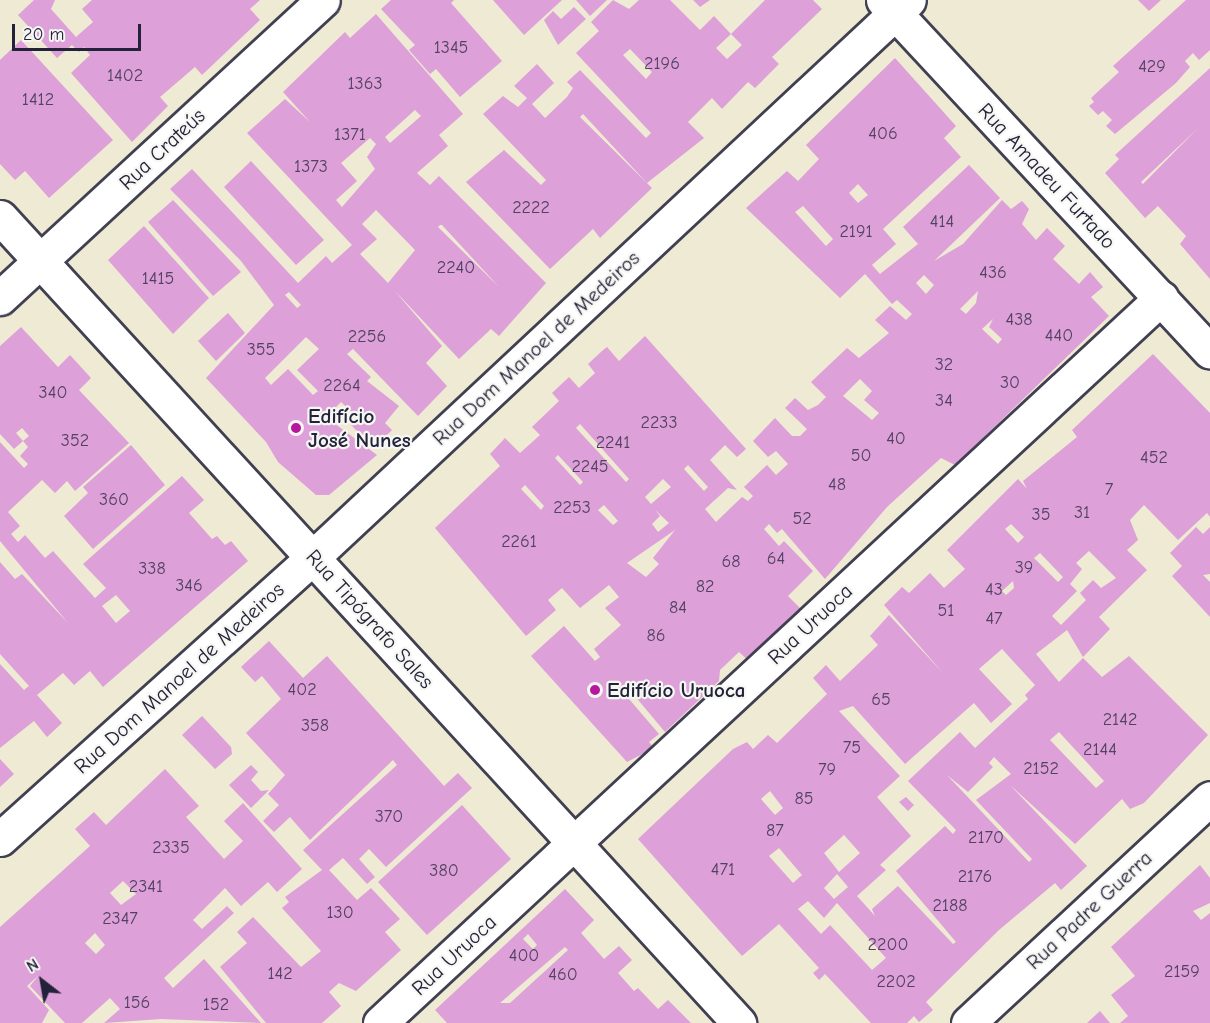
<!DOCTYPE html>
<html>
<head>
<meta charset="utf-8">
<style>
  body { margin:0 }
  #map { position:relative; width:1210px; height:1023px; overflow:hidden; background:#eeead3; font-family:"Comic Neue",sans-serif }
  div>[style] { position:absolute }
  .building>* { inset:0; background:#dda0d8 }
  .roads { filter:drop-shadow(2px 0 #414052) drop-shadow(-2px 0 #414052) drop-shadow(0 2px #414052) drop-shadow(0 -2px #414052) }
  .minor>* { height:33px; margin:-16.5px; padding:0 16.5px; transform-origin:16.5px; border-radius:16.5px; background:#fff }
  .tertiary>* { height:33px; margin:-16.5px; padding:0 16.5px; transform-origin:16.5px; border-radius:16.5px; background:#fff }
  .dots>* { width:16px; height:16px; translate:-50% -50%; box-sizing:border-box; border:3px solid #f6f6f2; border-radius:50% }
  span { translate:-50% -50%; white-space:nowrap; text-align:center; line-height:1.15; -webkit-text-stroke:4.5px #f6f6f2; paint-order:stroke }
  .number-label { font-size:18px; color:#514262 }
  .number-label span { -webkit-text-stroke-width:0 }
  .street-label { font-size:21px; color:#22223b }
  .poi-label { font-size:21px; color:#22223b; font-weight:700 }
  .left { translate:0 -50%; text-align:left }
  .north { position:absolute; left:12px; top:951px; width:60px; height:60px; -webkit-text-stroke:4px #f6f6f2; paint-order:stroke; rotate:329deg; font-size:16px; font-weight:700; line-height:24px; text-align:center; color:#22223b }
  .north::after { content:''; display:block; margin:auto; width:21px; height:27px; background:#22223b; clip-path:polygon(50% 0,100% 100%,50% 72%,0 100%) }
  .scale { position:absolute; left:12px; top:24px; width:129px; height:27px; box-sizing:border-box; border:3px solid #22223b; border-top:0; padding-left:8px; font-size:18px; line-height:21px; white-space:nowrap; color:#22223b; -webkit-text-stroke:4px #f6f6f2; paint-order:stroke }
</style>
</head>
<body>
<div id="map">
  <div class="building">
    <i style="clip-path:polygon(34px 0,55px 0,51px 9px,76px 37px,93px 22px,82px 9px,92px 0,260px 0,250px 9px,260px 20px,202px 75px,195px 67px,160px 97px,168px 106px,132px 142px,71px 73px,90px 55px,84px 47px,79px 52px,72px 45px,57px 58px,18px 15px)"></i>
    <i style="clip-path:polygon(391px 0,454px 0,451px 3px,502px 61px,460px 97px,436px 69px,430px 74px,409px 50px,415px 45px,381px 9px)"></i>
    <i style="clip-path:polygon(493px 0,562px 0,524px 35px)"></i>
    <i style="clip-path:polygon(576px 0,607px 0,590px 16px)"></i>
    <i style="clip-path:polygon(evenodd,613px 0,629px 9px,639px 0,670px 0,700px 30px,714px 16px,731px 34px,716px 48px,727px 59px,742px 45px,731px 34px,765px 0,813px 0,822px 9px,772px 57px,779px 64px,755px 88px,748px 82px,722px 109px,712px 98px,688px 122px,704px 138px,647px 183px,583px 114px,580px 117px,652px 188px,600px 238px,593px 229px,550px 269px,466px 182px,504px 150px,541px 185px,546px 180px,483px 114px,503px 96px,518px 107px,527px 98px,514px 86px,537px 64px,554px 83px,532px 104px,545px 118px,567px 97px,573px 88px,567px 82px,580px 70px,646px 138px,651px 133px,576px 53px,599px 31px,591px 22px,613px 0,630px 49px,652px 72px,646px 79px,623px 55px,630px 49px)"></i>
    <i style="clip-path:polygon(693px 0,710px 0,700px 7px)"></i>
    <i style="clip-path:polygon(1138px 0,1161px 0,1149px 11px)"></i>
    <i style="clip-path:polygon(1186px 0,1210px 0,1210px 50px,1199px 60px,1193px 53px,1185px 61px,1190px 67px,1176px 83px,1115px 134px,1106px 126px,1112px 120px,1103px 111px,1098px 115px,1089px 106px,1094px 102px,1091px 98px,1119px 72px,1113px 66px)"></i>
    <i style="clip-path:polygon(574px 7px,586px 19px,558px 45px,544px 20px,553px 11px,561px 19px)"></i>
    <i style="clip-path:polygon(evenodd,376px 14px,463px 114px,439px 135px,448px 146px,417px 173px,430px 185px,439px 176px,546px 283px,499px 336px,491px 329px,459px 359px,394px 290px,442px 346px,426px 363px,447px 386px,418px 416px,353px 349px,347px 354px,371px 377px,367px 381px,399px 406px,385px 423px,392px 430px,374px 448px,350px 424px,357px 417px,341px 402px,335px 408px,342px 415px,334px 423px,377px 455px,329px 495px,316px 495px,278px 462px,266px 442px,206px 378px,274px 305px,241px 261px,170px 189px,192px 169px,298px 283px,326px 256px,332px 263px,352px 245px,247px 133px,285px 99px,310px 122px,283px 92px,345px 32px,350px 38px,376px 14px,415px 110px,421px 116px,390px 143px,385px 137px,415px 110px,376px 14px,370px 138px,376px 144px,367px 157px,375px 169px,342px 207px,336px 200px,357px 181px,341px 163px,370px 138px,376px 14px,376px 210px,415px 250px,388px 283px,360px 254px,377px 239px,362px 224px,376px 210px,376px 14px,440px 225px,442px 225px,499px 287px,438px 227px,440px 225px,376px 14px,289px 292px,301px 305px,297px 308px,285px 295px,289px 292px,376px 14px,306px 337px,319px 349px,297px 370px,318px 391px,313px 395px,288px 369px,271px 385px,265px 378px,306px 337px)"></i>
    <i style="clip-path:polygon(21px 40px,113px 140px,49px 198px,25px 171px,15px 180px,0 164px,0 60px)"></i>
    <i style="clip-path:polygon(evenodd,895px 58px,956px 126px,944px 138px,961px 157px,883px 229px,896px 244px,872px 265px,880px 274px,918px 244px,903px 227px,969px 165px,1000px 198px,934px 261px,963px 244px,1002px 200px,1011px 209px,1022px 201px,1029px 209px,1022px 224px,1036px 240px,1047px 228px,1065px 246px,1053px 259px,1079px 284px,1090px 272px,1103px 287px,1091px 297px,1109px 316px,955px 465px,941px 458px,887px 507px,825px 579px,782px 529px,777px 533px,769px 524px,764px 529px,779px 546px,784px 541px,813px 571px,788px 596px,803px 611px,751px 663px,739px 652px,720px 670px,719px 681px,665px 732px,634px 695px,629px 699px,659px 734px,649px 742px,654px 748px,627px 762px,531px 656px,564px 626px,595px 661px,600px 657px,594px 649px,621px 625px,605px 608px,619px 597px,609px 585px,580px 608px,562px 588px,548px 600px,556px 610px,526px 636px,435px 528px,500px 466px,490px 454px,505px 438px,520px 453px,540px 435px,532px 427px,559px 401px,552px 393px,569px 377px,579px 388px,595px 373px,588px 364px,602px 351px,607px 347px,619px 361px,645px 336px,746px 449px,737px 457px,725px 445px,710px 460px,737px 490px,728px 488px,705px 509px,716px 522px,742px 497px,748px 501px,753px 496px,744px 487px,767px 465px,776px 475px,788px 464px,776px 451px,768px 457px,753px 441px,775px 418px,792px 436px,800px 436px,807px 429px,785px 408px,795px 398px,808px 410px,818px 405px,826px 397px,811px 382px,847px 348px,859px 358px,889px 333px,875px 320px,890px 306px,906px 320px,912px 314px,897px 300px,892px 304px,865px 274px,840px 298px,746px 208px,787px 171px,798px 181px,819px 159px,806px 145px,895px 58px,858px 184px,868px 195px,858px 203px,849px 193px,858px 184px,895px 58px,803px 206px,833px 239px,826px 246px,795px 212px,803px 206px,895px 58px,924px 275px,934px 285px,926px 294px,916px 283px,924px 275px,895px 58px,978px 291px,976px 303px,966px 314px,960px 309px,978px 291px,895px 58px,993px 319px,989px 327px,1002px 339px,998px 344px,982px 329px,993px 319px,895px 58px,860px 379px,872px 391px,864px 400px,879px 413px,872px 420px,843px 396px,860px 379px,895px 58px,580px 424px,629px 479px,626px 482px,576px 428px,580px 424px,895px 58px,558px 455px,583px 482px,580px 485px,555px 458px,558px 455px,895px 58px,688px 465px,708px 487px,704px 491px,684px 469px,688px 465px,895px 58px,663px 479px,671px 487px,651px 504px,645px 497px,663px 479px,895px 58px,525px 485px,544px 506px,541px 510px,521px 489px,525px 485px,895px 58px,604px 505px,618px 521px,613px 525px,598px 510px,604px 505px,895px 58px,655px 510px,669px 523px,658px 532px,652px 524px,660px 516px,655px 510px,895px 58px,675px 530px,653px 558px,659px 564px,646px 577px,627px 563px,675px 530px)"></i>
    <i style="clip-path:polygon(evenodd,1210px 68px,1210px 279px,1180px 244px,1186px 236px,1158px 206px,1145px 218px,1105px 173px,1119px 159px,1115px 155px,1210px 68px,1197px 129px,1143px 184px,1141px 182px,1197px 129px)"></i>
    <i style="clip-path:polygon(251px 161px,324px 240px,296px 265px,224px 187px)"></i>
    <i style="clip-path:polygon(173px 200px,241px 272px,213px 296px,148px 222px)"></i>
    <i style="clip-path:polygon(144px 226px,209px 298px,173px 334px,108px 260px)"></i>
    <i style="clip-path:polygon(228px 313px,245px 333px,216px 361px,198px 341px)"></i>
    <i style="clip-path:polygon(evenodd,21px 327px,58px 367px,70px 355px,91px 378px,79px 390px,129px 443px,75px 491px,67px 481px,55px 493px,42px 480px,8px 512px,20px 526px,11px 534px,18px 542px,25px 535px,45px 558px,53px 551px,95px 598px,106px 588px,83px 564px,182px 476px,204px 500px,189px 513px,212px 539px,217px 536px,225px 545px,231px 541px,248px 561px,103px 687px,90px 671px,74px 685px,63px 673px,37px 695px,62px 723px,47px 737px,34px 721px,0 748px,0 664px,24px 690px,29px 686px,0 654px,0 562px,15px 579px,22px 574px,68px 623px,0 541px,0 442px,24px 468px,28px 464px,20px 456px,28px 447px,23px 441px,14px 449px,0 434px,0 346px,21px 327px,22px 428px,29px 436px,23px 441px,16px 433px,22px 428px,21px 327px,116px 595px,130px 611px,116px 623px,102px 606px,116px 595px)"></i>
    <i style="clip-path:polygon(evenodd,1153px 354px,1210px 413px,1210px 517px,1207px 513px,1178px 540px,1144px 505px,1130px 520px,1138px 540px,1127px 550px,1147px 570px,1099px 617px,1110px 629px,1083px 657px,1067px 630px,1036px 654px,1059px 682px,1083px 658px,1102px 677px,1129px 656px,1208px 735px,1144px 803px,1130px 809px,1122px 799px,1075px 844px,1010px 785px,1087px 866px,1061px 890px,1055px 883px,999px 930px,926px 1002px,933px 1010px,919px 1022px,914px 1016px,907px 1023px,871px 1023px,825px 974px,819px 980px,813px 973px,819px 968px,779px 924px,742px 956px,638px 839px,733px 749px,747px 742px,753px 749px,768px 735px,777px 743px,827px 694px,813px 678px,826px 665px,840px 681px,878px 645px,870px 636px,889px 615px,943px 673px,884px 605px,902px 587px,909px 593px,930px 573px,944px 588px,965px 569px,947px 550px,1018px 479px,1027px 489px,1023px 481px,1077px 437px,1072px 430px,1153px 354px,1011px 524px,1024px 537px,1018px 543px,1005px 529px,1011px 524px,1153px 354px,1089px 551px,1116px 578px,1101px 588px,1093px 580px,1080px 593px,1086px 600px,1061px 625px,1052px 616px,1077px 591px,1070px 584px,1082px 569px,1076px 563px,1089px 551px,1153px 354px,1040px 553px,1063px 577px,1058px 582px,1034px 558px,1040px 553px,1153px 354px,1013px 581px,1014px 588px,1006px 595px,1002px 591px,1013px 581px,1153px 354px,1002px 649px,1035px 685px,1025px 695px,1028px 699px,975px 748px,960px 732px,908px 781px,956px 830px,953px 834px,945px 826px,896px 871px,956px 942px,953px 944px,898px 886px,872px 909px,875px 916px,857px 896px,886px 870px,880px 865px,911px 836px,877px 797px,900px 776px,839px 711px,853px 706px,905px 764px,974px 703px,991px 723px,1012px 704px,979px 669px,1002px 649px,1153px 354px,1059px 732px,1104px 781px,1096px 788px,1050px 740px,1059px 732px,1153px 354px,994px 757px,1011px 774px,976px 800px,1032px 859px,1029px 862px,947px 775px,968px 792px,993px 767px,989px 763px,994px 757px,1153px 354px,770px 791px,783px 808px,775px 815px,761px 799px,770px 791px,1153px 354px,844px 835px,860px 853px,839px 872px,824px 853px,844px 835px,1153px 354px,779px 848px,802px 875px,793px 883px,769px 856px,779px 848px,1153px 354px,837px 874px,848px 887px,834px 899px,824px 888px,837px 874px,1153px 354px,808px 901px,824px 918px,837px 903px,886px 958px,872px 970px,830px 925px,821px 934px,798px 909px,808px 901px)"></i>
    <i style="clip-path:polygon(131px 445px,165px 485px,93px 549px,64px 516px,88px 493px,83px 487px)"></i>
    <i style="clip-path:polygon(1196px 527px,1203px 534px,1210px 527px,1210px 574px,1203px 575px,1210px 582px,1210px 617px,1172px 576px,1182px 566px,1170px 553px)"></i>
    <i style="clip-path:polygon(269px 641px,303px 678px,327px 656px,444px 786px,458px 773px,472px 788px,386px 867px,369px 849px,359px 859px,375px 877px,367px 884px,343px 858px,329px 870px,357px 900px,371px 888px,400px 919px,385px 932px,401px 950px,356px 991px,339px 983px,329px 992px,341px 1006px,322px 1023px,266px 1023px,220px 967px,247px 943px,237px 932px,253px 917px,301px 967px,321px 951px,282px 908px,289px 902px,285px 897px,322px 870px,303px 850px,397px 765px,393px 760px,310px 840px,290px 817px,274px 832px,263px 821px,279px 805px,268px 794px,285px 775px,246px 733px,281px 699px,262px 676px,255px 682px,241px 667px)"></i>
    <i style="clip-path:polygon(202px 716px,231px 747px,232px 754px,215px 769px,182px 735px)"></i>
    <i style="clip-path:polygon(0 759px,14px 774px,0 787px)"></i>
    <i style="clip-path:polygon(251px 765px,258px 772px,251px 780px,261px 791px,269px 790px,251px 808px,229px 785px)"></i>
    <i style="clip-path:polygon(evenodd,165px 769px,199px 806px,186px 817px,224px 859px,243px 841px,224px 821px,243px 803px,302px 869px,277px 892px,268px 882px,241px 906px,225px 888px,193px 920px,202px 929px,227px 906px,234px 913px,164px 978px,173px 988px,204px 959px,261px 1023px,161px 1019px,104px 1023px,120px 1009px,110px 998px,82px 1023px,65px 1023px,30px 986px,39px 975px,27px 986px,49px 1010px,42px 1023px,0 1023px,0 927px,90px 846px,75px 829px,94px 812px,106px 825px,165px 769px,123px 881px,136px 894px,121px 905px,110px 893px,123px 881px,165px 769px,95px 933px,105px 945px,96px 954px,85px 943px,95px 933px)"></i>
    <i style="clip-path:polygon(906px 797px,914px 805px,908px 811px,899px 802px)"></i>
    <i style="clip-path:polygon(462px 805px,511px 859px,427px 935px,378px 882px)"></i>
    <i style="clip-path:polygon(1200px 865px,1210px 878px,1210px 903px,1193px 911px,1201px 920px,1210px 913px,1210px 1023px,1120px 1023px,1128px 1016px,1111px 995px,1135px 976px,1111px 947px)"></i>
    <i style="clip-path:polygon(evenodd,565px 889px,594px 920px,581px 933px,604px 959px,619px 946px,632px 960px,618px 973px,634px 991px,638px 988px,658px 1009px,668px 1000px,691px 1023px,447px 1023px,435px 1010px,565px 889px,528px 934px,537px 945px,533px 949px,523px 939px,528px 934px,565px 889px,565px 947px,568px 950px,510px 1003px,500px 1003px,565px 947px)"></i>
    <i style="clip-path:polygon(1100px 1011px,1110px 1023px,1087px 1023px)"></i>
  </div>
  <div class="roads">
    <div class="minor">
      <i style="left:0;top:217px;width:1094px;rotate:47.48deg"></i>
      <i style="left:0;top:298px;width:439px;rotate:-42.7deg"></i>
      <i style="left:0;top:839px;width:423px;rotate:-42deg"></i>
      <i style="left:314px;top:556px;width:814px;rotate:-43.06deg"></i>
      <i style="left:380px;top:1023px;width:1066px;rotate:-42.87deg"></i>
      <i style="left:968px;top:1023px;width:330px;rotate:-42.9deg"></i>
    </div>
    <div class="tertiary">
      <i style="left:883px;top:0;width:480px;rotate:47.1deg"></i>
    </div>
  </div>
  <div class="dots">
    <i style="left:296px;top:428px;background:#b5179e"></i>
    <i style="left:595px;top:690px;background:#b5179e"></i>
  </div>
  <div class="number-label">
    <span style="left:451px;top:48px">1345</span>
    <span style="left:662px;top:64px">2196</span>
    <span style="left:1152px;top:67px">429</span>
    <span style="left:125px;top:76px">1402</span>
    <span style="left:365px;top:84px">1363</span>
    <span style="left:38px;top:100px">1412</span>
    <span style="left:883px;top:134px">406</span>
    <span style="left:350px;top:135px">1371</span>
    <span style="left:311px;top:167px">1373</span>
    <span style="left:531px;top:208px">2222</span>
    <span style="left:942px;top:222px">414</span>
    <span style="left:856px;top:232px">2191</span>
    <span style="left:456px;top:268px">2240</span>
    <span style="left:993px;top:273px">436</span>
    <span style="left:158px;top:279px">1415</span>
    <span style="left:1019px;top:320px">438</span>
    <span style="left:1059px;top:336px">440</span>
    <span style="left:367px;top:337px">2256</span>
    <span style="left:261px;top:350px">355</span>
    <span style="left:944px;top:365px">32</span>
    <span style="left:1010px;top:383px">30</span>
    <span style="left:342px;top:386px">2264</span>
    <span style="left:53px;top:393px">340</span>
    <span style="left:944px;top:401px">34</span>
    <span style="left:659px;top:423px">2233</span>
    <span style="left:896px;top:439px">40</span>
    <span style="left:75px;top:441px">352</span>
    <span style="left:613px;top:443px">2241</span>
    <span style="left:861px;top:456px">50</span>
    <span style="left:1154px;top:458px">452</span>
    <span style="left:590px;top:467px">2245</span>
    <span style="left:837px;top:485px">48</span>
    <span style="left:1109px;top:490px">7</span>
    <span style="left:114px;top:500px">360</span>
    <span style="left:572px;top:508px">2253</span>
    <span style="left:1082px;top:513px">31</span>
    <span style="left:1041px;top:515px">35</span>
    <span style="left:802px;top:519px">52</span>
    <span style="left:519px;top:542px">2261</span>
    <span style="left:776px;top:559px">64</span>
    <span style="left:731px;top:562px">68</span>
    <span style="left:1024px;top:568px">39</span>
    <span style="left:152px;top:569px">338</span>
    <span style="left:189px;top:586px">346</span>
    <span style="left:705px;top:587px">82</span>
    <span style="left:994px;top:590px">43</span>
    <span style="left:678px;top:608px">84</span>
    <span style="left:946px;top:611px">51</span>
    <span style="left:994px;top:619px">47</span>
    <span style="left:656px;top:636px">86</span>
    <span style="left:302px;top:690px">402</span>
    <span style="left:881px;top:700px">65</span>
    <span style="left:1120px;top:720px">2142</span>
    <span style="left:315px;top:726px">358</span>
    <span style="left:852px;top:748px">75</span>
    <span style="left:1100px;top:750px">2144</span>
    <span style="left:1041px;top:769px">2152</span>
    <span style="left:827px;top:770px">79</span>
    <span style="left:804px;top:799px">85</span>
    <span style="left:389px;top:817px">370</span>
    <span style="left:775px;top:831px">87</span>
    <span style="left:986px;top:838px">2170</span>
    <span style="left:171px;top:848px">2335</span>
    <span style="left:723px;top:870px">471</span>
    <span style="left:444px;top:871px">380</span>
    <span style="left:975px;top:877px">2176</span>
    <span style="left:146px;top:887px">2341</span>
    <span style="left:950px;top:906px">2188</span>
    <span style="left:340px;top:913px">130</span>
    <span style="left:120px;top:919px">2347</span>
    <span style="left:888px;top:945px">2200</span>
    <span style="left:524px;top:956px">400</span>
    <span style="left:1182px;top:972px">2159</span>
    <span style="left:280px;top:974px">142</span>
    <span style="left:563px;top:975px">460</span>
    <span style="left:896px;top:982px">2202</span>
    <span style="left:137px;top:1003px">156</span>
    <span style="left:216px;top:1005px">152</span>
  </div>
  <div class="street-label">
    <span style="left:162px;top:149px;rotate:-43deg">Rua Crateús</span>
    <span style="left:1047px;top:176px;rotate:47deg">Rua Amadeu Furtado</span>
    <span style="left:536px;top:348px;rotate:-43deg">Rua Dom Manoel de Medeiros</span>
    <span style="left:370px;top:619px;rotate:48deg">Rua Tipógrafo Sales</span>
    <span style="left:810px;top:624px;rotate:-43deg">Rua Uruoca</span>
    <span style="left:179px;top:678px;rotate:-42deg">Rua Dom Manoel de Medeiros</span>
    <span style="left:1089px;top:910px;rotate:-43deg">Rua Padre Guerra</span>
    <span style="left:454px;top:955px;rotate:-43deg">Rua Uruoca</span>
  </div>
  <div class="poi-label">
    <span class="left" style="left:308px;top:428px">Edifício<br>José Nunes</span>
    <span class="left" style="left:607px;top:690px">Edifício Uruoca</span>
  </div>
  <div class="north">N</div>
  <div class="scale">20 m</div>
</div>
</body>
</html>
